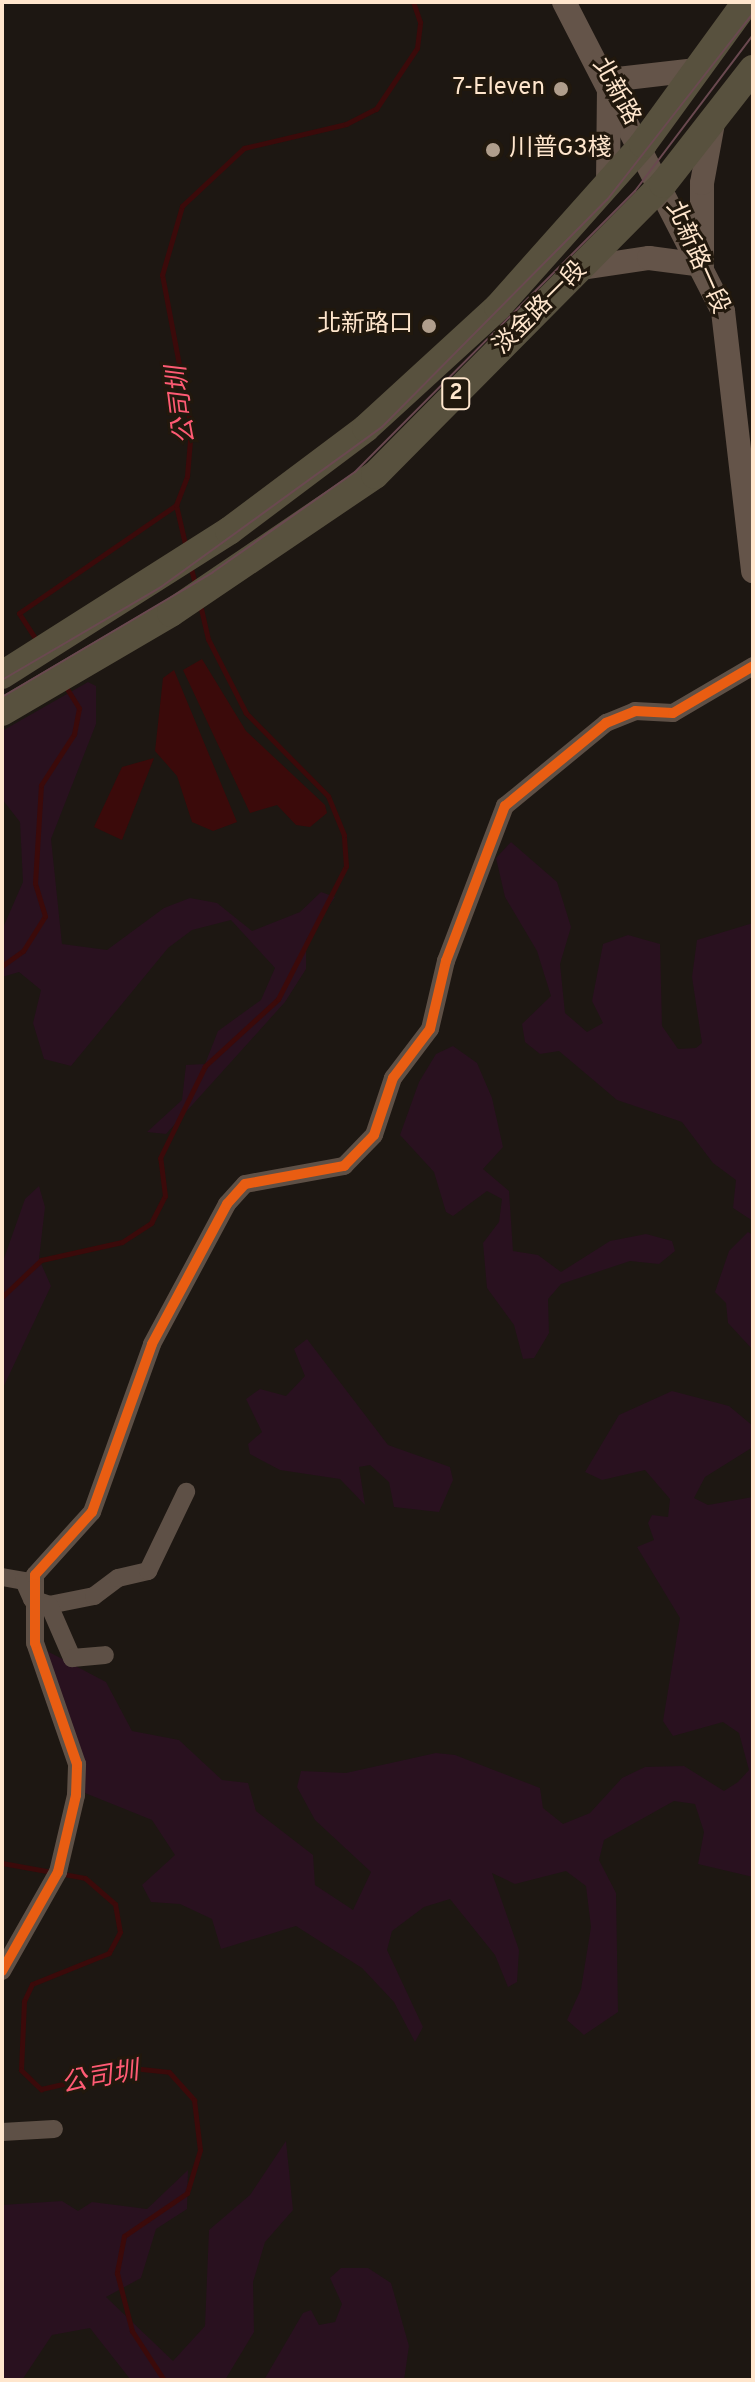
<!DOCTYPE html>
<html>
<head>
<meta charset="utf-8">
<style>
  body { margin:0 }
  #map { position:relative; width:755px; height:2382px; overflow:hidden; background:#1d1712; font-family:Overpass,"Noto Sans TC",sans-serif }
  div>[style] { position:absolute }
  .green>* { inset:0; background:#29111f }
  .water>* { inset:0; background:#3b0a0a }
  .stream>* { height:5px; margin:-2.5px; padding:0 2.5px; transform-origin:2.5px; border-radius:2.5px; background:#3b0a0a }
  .street>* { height:18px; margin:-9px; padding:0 9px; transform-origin:9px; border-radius:9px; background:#5e5046 }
  .secondary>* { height:24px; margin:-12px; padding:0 12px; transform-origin:12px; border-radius:12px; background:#645449 }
  .primary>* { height:28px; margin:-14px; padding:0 14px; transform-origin:14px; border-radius:14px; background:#58513e }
  .tram>* { height:2px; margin:-1px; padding:0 1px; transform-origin:1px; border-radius:1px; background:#6a4950 }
  .cycleway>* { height:10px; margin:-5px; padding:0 5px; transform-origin:5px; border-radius:5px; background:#e95d12 }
  .dots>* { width:22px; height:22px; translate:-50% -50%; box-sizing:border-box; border:4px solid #21180d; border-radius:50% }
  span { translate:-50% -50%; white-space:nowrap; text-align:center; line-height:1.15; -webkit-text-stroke:6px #21180d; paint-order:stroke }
  .shield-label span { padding:2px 6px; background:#21180d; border:2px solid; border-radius:6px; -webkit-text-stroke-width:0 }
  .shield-label { font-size:22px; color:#ffe6cd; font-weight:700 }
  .poi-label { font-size:24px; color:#ffe6cd }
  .right { translate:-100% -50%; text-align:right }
  .left { translate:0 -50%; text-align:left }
  .street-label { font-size:24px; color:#ffe6cd }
  .water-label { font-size:26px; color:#ff5b74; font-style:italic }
  .frame { position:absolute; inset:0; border:4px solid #ffe6cd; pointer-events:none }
</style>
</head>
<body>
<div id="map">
  <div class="green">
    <i style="clip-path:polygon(88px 682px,96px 686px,96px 724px,51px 839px,62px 944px,107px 950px,164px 908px,190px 898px,217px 903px,252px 931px,300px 912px,321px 892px,335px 897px,306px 940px,306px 969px,285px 1002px,166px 1134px,147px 1132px,182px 1100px,186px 1065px,205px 1064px,218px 1031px,261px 1000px,275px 968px,231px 920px,192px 930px,168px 948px,71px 1066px,44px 1059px,33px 1023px,41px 990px,19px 972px,2px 977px,2px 930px,23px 882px,20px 822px,2px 799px,2px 731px)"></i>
    <i style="clip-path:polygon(511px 842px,557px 882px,571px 927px,560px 964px,565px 1013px,587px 1032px,603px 1023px,592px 1001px,603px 944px,628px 935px,660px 944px,662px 1026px,678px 1049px,696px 1048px,702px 1043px,692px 977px,697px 940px,753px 923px,753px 1221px,733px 1208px,736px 1180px,713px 1163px,682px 1122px,617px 1100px,559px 1051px,540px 1054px,525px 1042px,522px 1024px,551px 996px,537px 951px,505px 897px,496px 858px)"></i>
    <i style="clip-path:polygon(453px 1046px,477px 1063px,492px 1098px,503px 1147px,483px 1169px,509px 1191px,513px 1251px,538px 1255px,561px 1272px,610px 1241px,646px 1234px,672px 1241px,675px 1251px,659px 1264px,630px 1261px,561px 1284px,548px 1299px,549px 1333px,534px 1358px,523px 1359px,514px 1325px,487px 1288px,483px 1243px,499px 1222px,502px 1199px,487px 1191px,453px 1216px,446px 1212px,434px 1172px,400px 1135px,419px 1082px,436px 1054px)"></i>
    <i style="clip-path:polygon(39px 1186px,45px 1207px,39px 1259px,51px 1286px,2px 1390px,2px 1264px,25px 1199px)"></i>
    <i style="clip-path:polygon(748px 1232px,753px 1235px,753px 1350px,728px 1323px,726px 1303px,715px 1292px,729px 1251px)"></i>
    <i style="clip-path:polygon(307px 1339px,388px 1445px,450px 1467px,453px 1480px,439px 1512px,394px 1507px,389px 1482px,370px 1465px,359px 1467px,365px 1505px,340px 1479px,280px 1470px,250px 1454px,248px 1444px,262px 1432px,246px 1399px,260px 1389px,286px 1396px,305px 1376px,294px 1349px)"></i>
    <i style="clip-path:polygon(672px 1391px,729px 1406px,753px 1426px,753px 1447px,705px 1477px,694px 1498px,708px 1505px,753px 1497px,753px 1877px,698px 1864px,704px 1832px,695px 1804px,674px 1801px,604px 1840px,599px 1860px,616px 1893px,618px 2012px,584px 2035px,567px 2020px,581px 1989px,591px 1927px,586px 1886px,566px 1871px,515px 1884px,492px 1873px,519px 1950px,517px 1982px,508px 1987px,495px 1955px,450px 1899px,424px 1907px,392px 1931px,387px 1950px,423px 2027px,415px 2042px,394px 2002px,362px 1968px,296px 1926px,221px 1949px,212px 1919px,180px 1904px,151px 1902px,142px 1885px,175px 1855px,152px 1820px,85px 1793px,47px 1651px,106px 1682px,132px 1731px,179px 1740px,222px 1780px,248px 1783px,256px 1811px,313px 1855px,315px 1885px,353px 1910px,371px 1872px,315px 1820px,297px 1787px,301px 1771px,346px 1773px,436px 1753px,455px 1755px,540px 1788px,543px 1808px,563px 1824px,590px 1813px,622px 1778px,645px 1767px,684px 1766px,724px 1791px,738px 1782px,749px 1770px,739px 1733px,723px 1722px,673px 1736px,663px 1721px,680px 1618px,637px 1547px,654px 1540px,648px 1523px,652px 1515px,668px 1517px,670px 1499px,645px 1470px,602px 1480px,585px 1472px,619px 1415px)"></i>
    <i style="clip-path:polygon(286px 2141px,293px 2210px,265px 2242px,253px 2282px,254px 2332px,225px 2380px,130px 2379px,90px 2328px,52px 2335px,22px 2380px,2px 2380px,2px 2205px,62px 2201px,78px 2211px,92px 2202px,147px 2209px,188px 2170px,187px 2209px,156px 2229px,141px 2278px,106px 2297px,173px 2361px,205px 2326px,209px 2230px,250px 2195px)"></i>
    <i style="clip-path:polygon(341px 2268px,368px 2268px,391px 2283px,409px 2346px,404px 2380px,264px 2380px,303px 2313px,311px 2310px,319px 2325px,335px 2322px,342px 2304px,330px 2278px)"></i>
  </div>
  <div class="water">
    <i style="clip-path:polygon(202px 659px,246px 731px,325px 805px,327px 813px,310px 827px,296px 825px,277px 805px,250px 813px,183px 670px)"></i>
    <i style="clip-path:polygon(174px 670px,237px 822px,213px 831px,192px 822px,177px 776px,155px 751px,163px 678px)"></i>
    <i style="clip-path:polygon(154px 758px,122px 840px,94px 827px,122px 767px)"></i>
  </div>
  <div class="stream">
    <i style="left:176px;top:505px;width:44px;rotate:76.9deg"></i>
    <i style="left:190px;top:565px;width:23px;rotate:75deg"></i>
    <i style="left:37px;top:641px;width:33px;rotate:-123deg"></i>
    <i style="left:19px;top:613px;width:191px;rotate:-34.5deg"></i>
    <i style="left:176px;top:505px;width:31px;rotate:-69deg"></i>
    <i style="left:187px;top:476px;width:48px;rotate:-85.2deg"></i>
    <i style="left:191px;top:428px;width:156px;rotate:-100.7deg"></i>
    <i style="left:162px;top:275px;width:72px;rotate:-73.8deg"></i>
    <i style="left:182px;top:206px;width:85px;rotate:-43.1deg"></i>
    <i style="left:244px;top:148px;width:105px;rotate:-13.2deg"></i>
    <i style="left:346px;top:124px;width:34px;rotate:-27deg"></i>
    <i style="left:376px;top:109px;width:73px;rotate:-56.1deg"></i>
    <i style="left:417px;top:48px;width:26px;rotate:-83deg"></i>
    <i style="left:420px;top:22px;width:21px;rotate:-109deg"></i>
    <i style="left:2px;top:966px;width:26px;rotate:-36deg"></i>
    <i style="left:23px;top:951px;width:41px;rotate:-57.8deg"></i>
    <i style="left:45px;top:916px;width:34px;rotate:-107deg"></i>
    <i style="left:35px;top:883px;width:98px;rotate:-86.5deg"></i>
    <i style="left:41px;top:785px;width:61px;rotate:-57.1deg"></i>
    <i style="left:74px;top:734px;width:26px;rotate:-79deg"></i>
    <i style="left:79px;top:708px;width:25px;rotate:-122deg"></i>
    <i style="left:2px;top:1297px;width:54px;rotate:-43.5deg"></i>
    <i style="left:41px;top:1260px;width:83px;rotate:-12.5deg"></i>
    <i style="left:122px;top:1242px;width:35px;rotate:-33deg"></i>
    <i style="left:151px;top:1223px;width:30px;rotate:-63deg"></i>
    <i style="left:165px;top:1196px;width:38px;rotate:-97deg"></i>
    <i style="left:160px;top:1158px;width:102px;rotate:-63.9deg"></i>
    <i style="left:205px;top:1066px;width:99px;rotate:-42.5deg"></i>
    <i style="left:278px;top:999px;width:149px;rotate:-62.9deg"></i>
    <i style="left:346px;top:866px;width:31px;rotate:-94deg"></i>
    <i style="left:344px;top:835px;width:42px;rotate:-112.3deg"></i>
    <i style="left:328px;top:796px;width:117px;rotate:-134.7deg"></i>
    <i style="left:246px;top:713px;width:83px;rotate:-117.2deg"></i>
    <i style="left:208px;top:639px;width:36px;rotate:-103deg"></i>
    <i style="left:2px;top:1863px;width:84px;rotate:10.2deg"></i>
    <i style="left:85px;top:1878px;width:40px;rotate:41deg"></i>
    <i style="left:115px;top:1904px;width:28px;rotate:80deg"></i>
    <i style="left:120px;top:1932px;width:24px;rotate:118deg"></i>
    <i style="left:109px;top:1953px;width:83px;rotate:158.1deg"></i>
    <i style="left:32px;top:1984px;width:19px;rotate:115deg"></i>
    <i style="left:24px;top:2001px;width:69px;rotate:92.5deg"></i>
    <i style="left:21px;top:2070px;width:28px;rotate:44deg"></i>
    <i style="left:41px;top:2089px;width:93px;rotate:-13deg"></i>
    <i style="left:132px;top:2068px;width:37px;rotate:6deg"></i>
    <i style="left:169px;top:2072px;width:38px;rotate:48deg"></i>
    <i style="left:194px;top:2100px;width:50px;rotate:83.2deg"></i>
    <i style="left:200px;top:2150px;width:45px;rotate:106.8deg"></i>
    <i style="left:187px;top:2193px;width:76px;rotate:145.7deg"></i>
    <i style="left:124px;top:2236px;width:38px;rotate:101deg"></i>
    <i style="left:117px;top:2273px;width:60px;rotate:75.5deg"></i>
    <i style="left:132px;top:2331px;width:59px;rotate:56.9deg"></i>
  </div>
  <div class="street">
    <i style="left:2px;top:1577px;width:22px;rotate:10deg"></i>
    <i style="left:24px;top:1581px;width:20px;rotate:66deg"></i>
    <i style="left:32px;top:1599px;width:18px;rotate:19deg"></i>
    <i style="left:49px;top:1605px;width:46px;rotate:-11.3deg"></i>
    <i style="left:94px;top:1596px;width:30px;rotate:-37deg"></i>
    <i style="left:118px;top:1578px;width:31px;rotate:-13deg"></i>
    <i style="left:148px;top:1571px;width:88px;rotate:-64.3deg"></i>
    <i style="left:49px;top:1605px;width:58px;rotate:66.5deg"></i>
    <i style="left:72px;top:1658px;width:33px;rotate:-5deg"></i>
    <i style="left:2px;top:1971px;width:114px;rotate:-60.5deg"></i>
    <i style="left:58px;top:1872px;width:79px;rotate:-76.8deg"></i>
    <i style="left:76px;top:1795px;width:31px;rotate:-88deg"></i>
    <i style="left:77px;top:1764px;width:128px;rotate:-109.1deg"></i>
    <i style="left:35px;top:1643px;width:68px;rotate:-90deg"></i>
    <i style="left:35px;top:1575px;width:85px;rotate:-47.9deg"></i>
    <i style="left:92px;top:1512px;width:178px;rotate:-70.3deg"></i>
    <i style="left:152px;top:1344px;width:159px;rotate:-61.8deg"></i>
    <i style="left:227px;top:1204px;width:27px;rotate:-48deg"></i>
    <i style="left:245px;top:1184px;width:101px;rotate:-10.3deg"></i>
    <i style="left:344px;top:1166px;width:43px;rotate:-45.9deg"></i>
    <i style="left:374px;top:1135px;width:60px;rotate:-71.6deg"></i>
    <i style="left:393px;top:1078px;width:61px;rotate:-52.9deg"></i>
    <i style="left:430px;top:1029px;width:70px;rotate:-76.8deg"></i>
    <i style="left:446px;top:961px;width:166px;rotate:-69.2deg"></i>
    <i style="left:505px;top:806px;width:131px;rotate:-39.4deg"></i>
    <i style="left:606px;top:723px;width:31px;rotate:-22deg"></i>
    <i style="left:635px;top:711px;width:38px;rotate:3deg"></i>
    <i style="left:673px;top:713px;width:93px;rotate:-30.4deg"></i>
    <i style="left:2px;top:2132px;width:52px;rotate:-3.3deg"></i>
  </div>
  <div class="secondary">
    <i style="left:564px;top:2px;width:348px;rotate:62.8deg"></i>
    <i style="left:723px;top:311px;width:262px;rotate:83.4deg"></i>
    <i style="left:609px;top:80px;width:88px;rotate:-6.6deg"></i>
    <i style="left:608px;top:182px;width:100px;rotate:-89.4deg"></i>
    <i style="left:582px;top:268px;width:68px;rotate:-8.5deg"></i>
    <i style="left:649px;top:258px;width:53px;rotate:7.5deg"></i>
    <i style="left:702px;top:265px;width:82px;rotate:-90deg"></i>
    <i style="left:702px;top:183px;width:61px;rotate:-79.6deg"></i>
  </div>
  <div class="primary">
    <i style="left:2px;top:675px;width:269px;rotate:-32.4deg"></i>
    <i style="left:229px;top:531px;width:171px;rotate:-36.9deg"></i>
    <i style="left:366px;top:428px;width:179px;rotate:-42.5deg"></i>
    <i style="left:498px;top:307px;width:218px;rotate:-48.3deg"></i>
    <i style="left:643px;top:144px;width:175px;rotate:-54deg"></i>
    <i style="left:2px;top:712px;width:196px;rotate:-30.4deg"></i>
    <i style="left:171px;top:613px;width:246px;rotate:-34.1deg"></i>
    <i style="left:375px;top:475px;width:409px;rotate:-45.3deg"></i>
    <i style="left:663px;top:184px;width:146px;rotate:-52deg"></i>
  </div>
  <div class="tram">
    <i style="left:2px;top:680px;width:184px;rotate:-30.3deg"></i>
    <i style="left:161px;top:587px;width:273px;rotate:-35.9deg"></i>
    <i style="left:382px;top:427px;width:320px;rotate:-45.3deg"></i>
    <i style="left:607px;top:200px;width:237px;rotate:-52deg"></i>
    <i style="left:2px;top:697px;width:245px;rotate:-30.6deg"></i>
    <i style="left:213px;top:572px;width:174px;rotate:-35.2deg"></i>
    <i style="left:355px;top:472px;width:397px;rotate:-45.1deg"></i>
    <i style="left:635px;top:191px;width:196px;rotate:-52.9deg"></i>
  </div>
  <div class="cycleway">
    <i style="left:2px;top:1971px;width:114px;rotate:-60.5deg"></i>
    <i style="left:58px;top:1872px;width:79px;rotate:-76.8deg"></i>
    <i style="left:76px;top:1795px;width:31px;rotate:-88deg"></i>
    <i style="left:77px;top:1764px;width:128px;rotate:-109.1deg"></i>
    <i style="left:35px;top:1643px;width:68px;rotate:-90deg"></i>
    <i style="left:35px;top:1575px;width:85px;rotate:-47.9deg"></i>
    <i style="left:92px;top:1512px;width:178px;rotate:-70.3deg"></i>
    <i style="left:152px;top:1344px;width:159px;rotate:-61.8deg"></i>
    <i style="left:227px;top:1204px;width:27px;rotate:-48deg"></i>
    <i style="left:245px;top:1184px;width:101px;rotate:-10.3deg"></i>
    <i style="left:344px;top:1166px;width:43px;rotate:-45.9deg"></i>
    <i style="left:374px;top:1135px;width:60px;rotate:-71.6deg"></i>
    <i style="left:393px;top:1078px;width:61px;rotate:-52.9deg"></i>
    <i style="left:430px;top:1029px;width:70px;rotate:-76.8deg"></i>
    <i style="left:446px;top:961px;width:166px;rotate:-69.2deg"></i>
    <i style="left:505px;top:806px;width:131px;rotate:-39.4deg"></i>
    <i style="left:606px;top:723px;width:31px;rotate:-22deg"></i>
    <i style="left:635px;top:711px;width:38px;rotate:3deg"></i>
    <i style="left:673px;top:713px;width:93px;rotate:-30.4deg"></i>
  </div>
  <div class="dots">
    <i style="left:561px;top:89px;background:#b09e8c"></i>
    <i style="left:493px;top:150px;background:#b09e8c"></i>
    <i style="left:429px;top:326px;background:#b09e8c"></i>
  </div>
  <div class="shield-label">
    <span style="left:456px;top:394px">2</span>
  </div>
  <div class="poi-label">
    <span class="right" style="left:545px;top:89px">7-Eleven</span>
    <span class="left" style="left:509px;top:150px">川普G3棧</span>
    <span class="right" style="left:413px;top:326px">北新路口</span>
  </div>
  <div class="street-label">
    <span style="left:615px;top:92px;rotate:61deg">北新路</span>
    <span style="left:696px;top:258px;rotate:66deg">北新路一段</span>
    <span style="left:541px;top:309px;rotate:-45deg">淡金路一段</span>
  </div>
  <div class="water-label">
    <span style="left:183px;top:405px;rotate:-97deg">公司圳</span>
    <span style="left:100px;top:2079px;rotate:-10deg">公司圳</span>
  </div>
  <div class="frame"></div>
</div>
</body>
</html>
